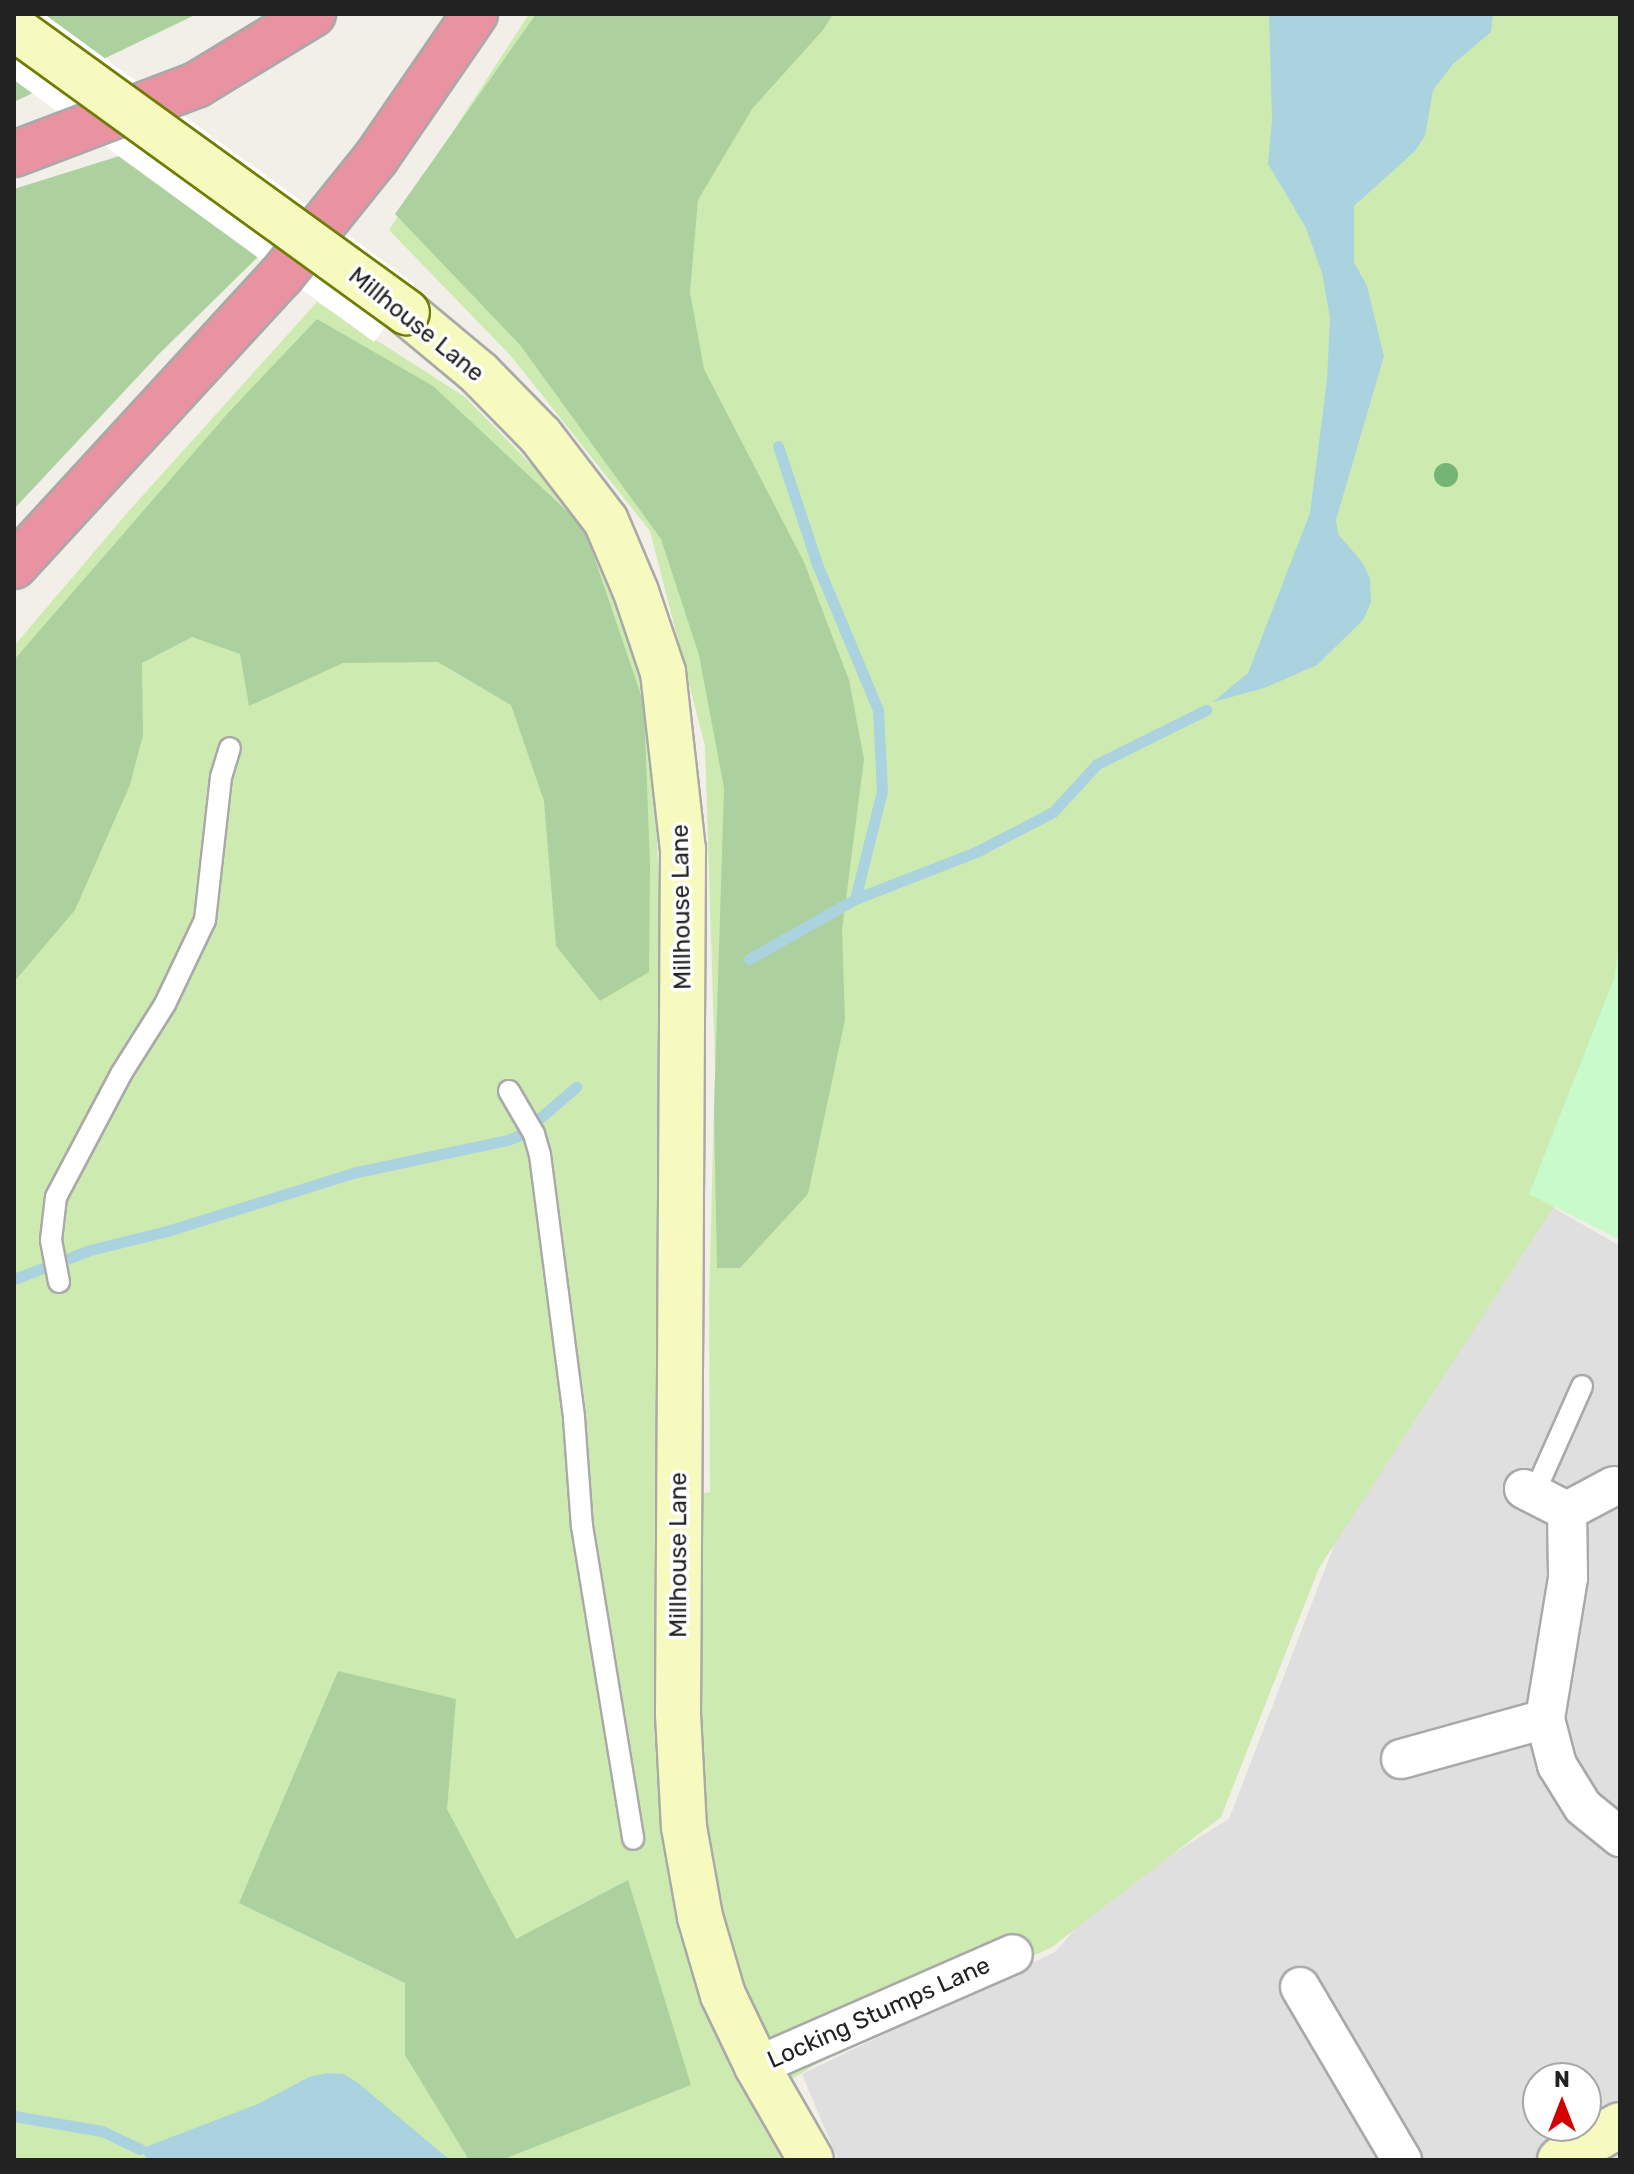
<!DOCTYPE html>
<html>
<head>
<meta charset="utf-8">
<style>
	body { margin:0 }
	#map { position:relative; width:1634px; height:2174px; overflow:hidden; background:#f2efe9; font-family:Rubik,sans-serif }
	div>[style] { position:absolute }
	.residential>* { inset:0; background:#e0dfdf }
	.grass>* { inset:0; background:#cdebb0 }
	.forest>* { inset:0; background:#add19e }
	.park>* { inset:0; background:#c8facc }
	.water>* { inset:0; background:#aad3df }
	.pier>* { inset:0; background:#fff }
	.stream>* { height:11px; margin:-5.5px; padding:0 5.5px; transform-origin:5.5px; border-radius:5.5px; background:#aad3df }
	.roads { filter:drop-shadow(2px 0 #a9a9a9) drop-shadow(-2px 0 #a9a9a9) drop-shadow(0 2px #a9a9a9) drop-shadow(0 -2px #a9a9a9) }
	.lane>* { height:20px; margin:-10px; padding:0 10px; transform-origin:10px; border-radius:10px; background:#fff }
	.street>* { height:38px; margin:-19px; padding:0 19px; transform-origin:19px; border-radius:19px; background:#fff }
	.secondary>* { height:44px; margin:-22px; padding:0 22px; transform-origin:22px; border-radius:22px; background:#f7fabf }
	.highway>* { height:44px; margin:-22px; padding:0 22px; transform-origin:22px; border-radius:22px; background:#e892a2 }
	.bridges { filter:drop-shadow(2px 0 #707d05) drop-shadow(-2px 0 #707d05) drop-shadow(0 2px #707d05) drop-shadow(0 -2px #707d05) }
	.secondary-bridge>* { height:44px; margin:-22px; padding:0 22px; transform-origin:22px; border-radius:22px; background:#f7fabf }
	.trees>* { width:24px; height:24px; margin:-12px; border-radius:50%; background:#74b475 }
	span { translate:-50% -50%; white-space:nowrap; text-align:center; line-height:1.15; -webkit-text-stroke:7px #fff; paint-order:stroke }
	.street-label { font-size:24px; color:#222 }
	.frame { position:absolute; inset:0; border:16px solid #222; pointer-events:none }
	.north { position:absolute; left:1522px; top:2062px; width:80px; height:80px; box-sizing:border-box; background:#fff; border:2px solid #a7a7a7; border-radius:50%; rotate:0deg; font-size:22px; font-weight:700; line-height:32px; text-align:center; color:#222 }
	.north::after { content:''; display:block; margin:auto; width:28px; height:36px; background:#d40000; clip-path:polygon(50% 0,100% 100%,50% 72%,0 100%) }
</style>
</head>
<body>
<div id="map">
	<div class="residential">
		<i style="clip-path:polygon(evenodd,1540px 1200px,1620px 1246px,1620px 2160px,838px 2160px,802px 2074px,1055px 1952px,1103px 1897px,1229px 1819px,1335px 1543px,1540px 1200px,1538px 2078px,1586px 2078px,1586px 2126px,1538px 2126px,1538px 2078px)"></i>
	</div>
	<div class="grass">
		<i style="clip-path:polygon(529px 14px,1620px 14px,1620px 1105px,1319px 1568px,1221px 1817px,1052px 1947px,851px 2043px,759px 2099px,795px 2160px,14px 2160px,14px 646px,127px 513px,317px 302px,465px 397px,593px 528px,652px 705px,662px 974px,662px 1502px,710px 1492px,709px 1303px,715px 1067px,705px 746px,650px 531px,511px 356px,389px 230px)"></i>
	</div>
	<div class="forest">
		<i style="clip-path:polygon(14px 14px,197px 14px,14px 102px)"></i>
		<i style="clip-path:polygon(536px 14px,833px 14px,823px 30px,752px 109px,698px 200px,690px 292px,704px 369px,804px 562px,849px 680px,864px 759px,842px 930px,845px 1020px,808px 1194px,740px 1268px,717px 1268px,714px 1110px,724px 788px,699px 655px,661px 539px,520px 345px,395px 214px)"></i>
		<i style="clip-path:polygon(129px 153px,263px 252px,160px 353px,14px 509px,14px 189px)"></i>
		<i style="clip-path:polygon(317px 319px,433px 386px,584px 527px,644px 704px,650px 865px,649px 972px,600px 1001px,556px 946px,544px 801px,511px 705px,438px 662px,343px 663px,249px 706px,240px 654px,192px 637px,142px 663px,143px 735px,130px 785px,75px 910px,14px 982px,14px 660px,228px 413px)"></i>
		<i style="clip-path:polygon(338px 1671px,456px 1699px,447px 1809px,516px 1939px,628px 1880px,691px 2085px,502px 2160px,469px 2160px,405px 2055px,405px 1983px,239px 1903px)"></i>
	</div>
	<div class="park">
		<i style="clip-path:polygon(1620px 940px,1620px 1240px,1529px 1194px,1614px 979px)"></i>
	</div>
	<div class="water">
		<i style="clip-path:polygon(1269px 14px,1493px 14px,1491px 32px,1453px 64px,1433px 90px,1425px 136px,1415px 151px,1354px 206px,1354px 262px,1367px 286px,1384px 356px,1336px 520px,1338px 534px,1362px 562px,1370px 578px,1371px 602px,1363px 620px,1317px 665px,1264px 688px,1213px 702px,1248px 673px,1310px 513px,1327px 380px,1330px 318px,1322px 273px,1306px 228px,1268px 164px,1272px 120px)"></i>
		<i style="clip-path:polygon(327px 2073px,344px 2074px,358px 2083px,450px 2160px,148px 2160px,140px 2149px,258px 2104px,309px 2077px)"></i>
	</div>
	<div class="pier">
		<i style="clip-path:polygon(14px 14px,44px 14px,415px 284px,374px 342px,14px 80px)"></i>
	</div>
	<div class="stream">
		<i style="left:778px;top:446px;width:124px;rotate:71.7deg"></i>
		<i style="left:817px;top:564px;width:158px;rotate:67.3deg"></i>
		<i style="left:878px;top:710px;width:81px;rotate:87.2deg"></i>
		<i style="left:882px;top:791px;width:111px;rotate:104deg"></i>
		<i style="left:749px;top:959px;width:122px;rotate:-29.5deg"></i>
		<i style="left:855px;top:899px;width:130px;rotate:-21.2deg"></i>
		<i style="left:976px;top:852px;width:87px;rotate:-27.5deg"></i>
		<i style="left:1053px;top:812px;width:65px;rotate:-47.5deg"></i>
		<i style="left:1097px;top:764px;width:122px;rotate:-26.4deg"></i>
		<i style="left:14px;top:1279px;width:81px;rotate:-20.9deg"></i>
		<i style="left:90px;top:1250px;width:79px;rotate:-13.9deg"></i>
		<i style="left:167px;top:1231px;width:199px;rotate:-17.3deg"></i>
		<i style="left:357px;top:1172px;width:154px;rotate:-12deg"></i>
		<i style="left:508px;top:1140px;width:13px;rotate:-23deg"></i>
		<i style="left:520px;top:1135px;width:74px;rotate:-40.6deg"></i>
		<i style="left:14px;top:2116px;width:89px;rotate:9.7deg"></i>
		<i style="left:102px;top:2131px;width:42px;rotate:25.3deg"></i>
	</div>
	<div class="roads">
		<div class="lane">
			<i style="left:509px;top:1091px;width:50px;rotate:59.8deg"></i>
			<i style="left:534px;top:1134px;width:22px;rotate:74deg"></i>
			<i style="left:540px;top:1155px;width:265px;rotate:82.6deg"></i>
			<i style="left:574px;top:1418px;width:108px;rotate:85.8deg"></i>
			<i style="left:582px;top:1526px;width:317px;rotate:80.7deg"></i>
			<i style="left:59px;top:1282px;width:43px;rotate:-100.8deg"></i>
			<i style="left:51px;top:1240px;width:43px;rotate:-83.4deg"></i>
			<i style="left:56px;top:1197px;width:139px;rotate:-62.1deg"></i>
			<i style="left:121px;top:1074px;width:83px;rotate:-57.8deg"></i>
			<i style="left:165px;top:1004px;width:93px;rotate:-64.5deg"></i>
			<i style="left:205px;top:920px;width:144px;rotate:-83.6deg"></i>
			<i style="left:221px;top:777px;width:30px;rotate:-73deg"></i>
			<i style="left:1534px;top:1494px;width:118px;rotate:-66deg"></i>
		</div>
		<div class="street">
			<i style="left:1524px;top:1489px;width:48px;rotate:27.1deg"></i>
			<i style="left:1567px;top:1511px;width:53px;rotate:-28deg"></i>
			<i style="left:1567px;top:1511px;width:67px;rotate:89.1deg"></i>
			<i style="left:1568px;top:1578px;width:143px;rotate:99.3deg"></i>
			<i style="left:1545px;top:1719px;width:48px;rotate:75.4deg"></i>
			<i style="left:1557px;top:1765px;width:49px;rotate:58.2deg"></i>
			<i style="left:1583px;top:1807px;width:48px;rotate:39deg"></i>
			<i style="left:1401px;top:1759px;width:149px;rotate:-15.5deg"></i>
			<i style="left:1300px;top:1987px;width:201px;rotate:59.5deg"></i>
			<i style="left:757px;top:2066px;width:279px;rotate:-23.6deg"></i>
		</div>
		<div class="secondary">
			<i style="left:407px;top:313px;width:94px;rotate:39.8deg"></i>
			<i style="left:479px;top:373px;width:87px;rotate:45.5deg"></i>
			<i style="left:540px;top:435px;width:108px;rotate:52.5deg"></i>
			<i style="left:606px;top:521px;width:77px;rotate:67.1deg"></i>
			<i style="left:636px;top:592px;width:84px;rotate:71.4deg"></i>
			<i style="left:663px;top:672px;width:178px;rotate:83.6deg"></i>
			<i style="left:683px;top:849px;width:865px;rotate:90.33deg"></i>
			<i style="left:678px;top:1714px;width:113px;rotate:87deg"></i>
			<i style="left:684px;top:1827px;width:91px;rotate:79.9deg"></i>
			<i style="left:700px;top:1917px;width:81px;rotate:73.6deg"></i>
			<i style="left:723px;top:1995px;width:79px;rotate:64.4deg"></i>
			<i style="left:757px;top:2066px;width:108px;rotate:60.1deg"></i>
			<i style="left:1560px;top:2160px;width:69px;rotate:-30.3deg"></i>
		</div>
		<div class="highway">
			<i style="left:14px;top:154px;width:195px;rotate:-20.8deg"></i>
			<i style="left:196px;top:85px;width:137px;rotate:-31.3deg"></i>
			<i style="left:14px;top:566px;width:394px;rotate:-47.4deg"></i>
			<i style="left:281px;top:276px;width:151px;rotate:-51.2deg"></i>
			<i style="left:376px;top:158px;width:175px;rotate:-55.5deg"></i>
		</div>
	</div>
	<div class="bridges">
		<div class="secondary-bridge">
			<i style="left:14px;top:28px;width:485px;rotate:35.9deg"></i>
		</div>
	</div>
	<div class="trees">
		<i style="left:1446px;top:475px"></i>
	</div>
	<div class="street-label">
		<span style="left:416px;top:325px;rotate:39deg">Millhouse Lane</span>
		<span style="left:682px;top:907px;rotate:-91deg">Millhouse Lane</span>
		<span style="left:679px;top:1555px;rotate:-90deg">Millhouse Lane</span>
		<span style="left:879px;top:2013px;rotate:-24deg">Locking Stumps Lane</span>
	</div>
	<div class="frame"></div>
	<div class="north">N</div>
</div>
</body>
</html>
